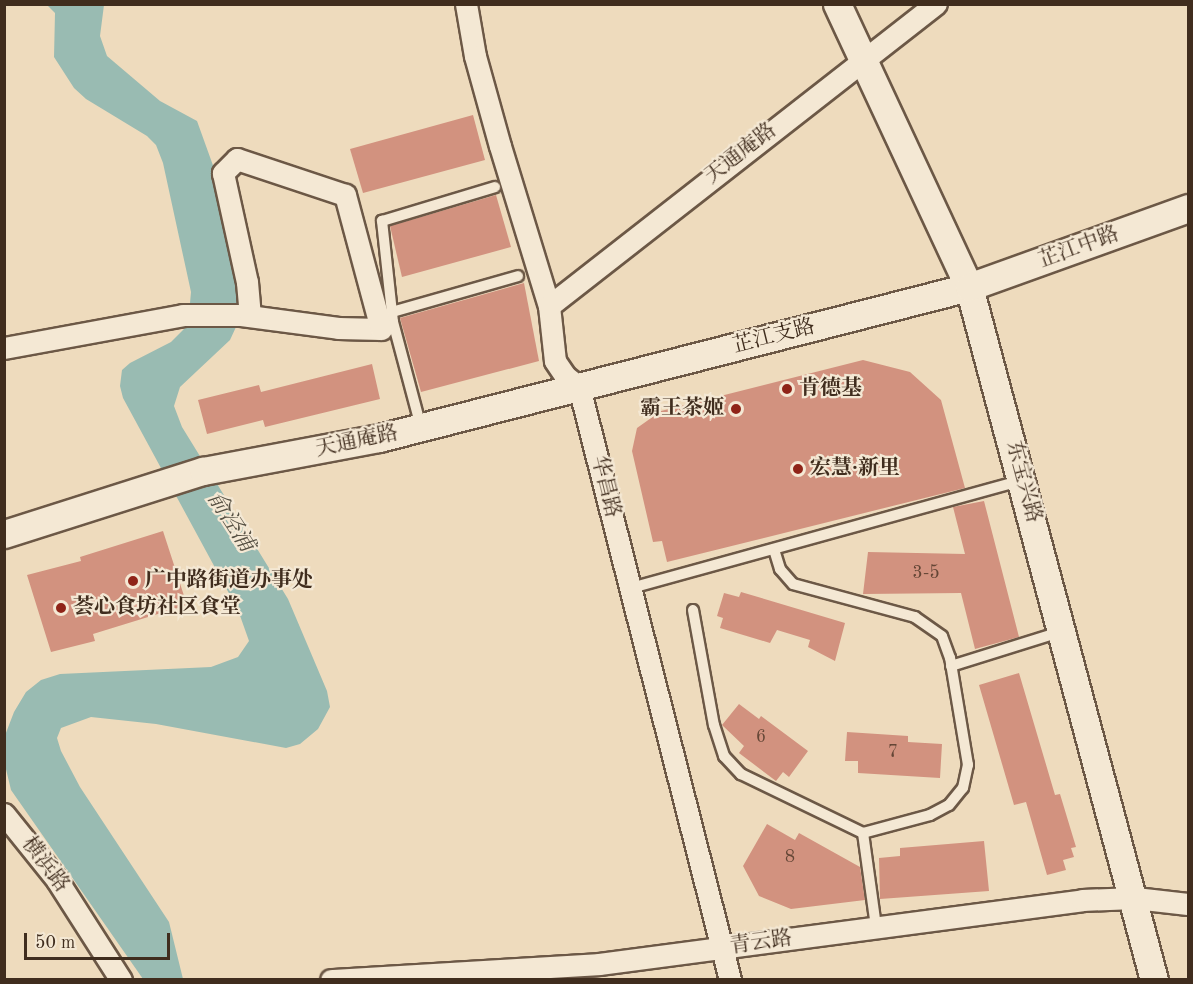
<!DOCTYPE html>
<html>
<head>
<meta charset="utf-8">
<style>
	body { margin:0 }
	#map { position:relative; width:1193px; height:984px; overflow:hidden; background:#eedbbd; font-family:"Old Standard TT","Noto Serif SC",serif }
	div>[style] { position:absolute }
	.water>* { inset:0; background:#99bbb2 }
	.building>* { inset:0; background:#d2927f }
	.roads { filter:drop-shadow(2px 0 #6c5846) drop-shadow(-2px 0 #6c5846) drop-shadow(0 2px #6c5846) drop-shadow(0 -2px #6c5846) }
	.service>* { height:10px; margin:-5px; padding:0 5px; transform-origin:5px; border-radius:5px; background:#f4e8d4 }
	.minor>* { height:21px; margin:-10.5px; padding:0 10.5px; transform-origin:10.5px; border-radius:10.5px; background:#f4e8d4 }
	.tertiary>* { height:27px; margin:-13.5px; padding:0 13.5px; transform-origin:13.5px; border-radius:13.5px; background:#f4e8d4 }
	.dots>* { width:16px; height:16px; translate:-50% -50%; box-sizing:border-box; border:3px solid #f4e8d4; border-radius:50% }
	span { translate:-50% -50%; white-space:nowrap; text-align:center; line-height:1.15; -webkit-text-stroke:4.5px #f4e8d4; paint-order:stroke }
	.number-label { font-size:18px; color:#644636 }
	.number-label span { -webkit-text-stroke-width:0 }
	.street-label { font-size:21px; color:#402d1e }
	.poi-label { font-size:21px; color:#402d1e; font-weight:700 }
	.left { translate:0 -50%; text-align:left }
	.right { translate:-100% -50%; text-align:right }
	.water-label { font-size:22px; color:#565043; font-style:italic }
	.frame { position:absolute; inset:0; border:6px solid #402d1e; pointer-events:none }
	.scale { position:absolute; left:24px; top:933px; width:146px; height:27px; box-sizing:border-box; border:3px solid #402d1e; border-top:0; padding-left:8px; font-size:18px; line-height:21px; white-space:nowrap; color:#402d1e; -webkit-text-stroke:4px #f4e8d4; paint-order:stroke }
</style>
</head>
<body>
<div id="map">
	<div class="water">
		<i style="clip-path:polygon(47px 5px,104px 5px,100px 36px,107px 56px,160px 101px,197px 121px,215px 171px,239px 298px,236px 327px,230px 340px,180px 387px,174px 406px,182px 427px,288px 599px,327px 691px,330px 707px,318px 729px,300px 744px,286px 748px,156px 724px,91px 717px,61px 728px,57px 738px,61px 751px,80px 787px,169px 922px,183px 979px,143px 979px,11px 790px,5px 765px,4px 738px,14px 712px,26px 692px,41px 680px,60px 674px,211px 667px,238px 657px,249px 641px,238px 610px,123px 398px,120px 386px,122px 370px,130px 363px,171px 342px,188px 325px,191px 292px,163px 163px,156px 145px,147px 136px,86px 99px,74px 88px,54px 57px,55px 13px)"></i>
	</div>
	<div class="building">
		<i style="clip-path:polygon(473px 115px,485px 160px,363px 193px,350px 149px)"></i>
		<i style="clip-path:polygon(496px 195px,511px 247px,402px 277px,390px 226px)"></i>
		<i style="clip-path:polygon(524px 283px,539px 361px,421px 392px,400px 318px)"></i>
		<i style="clip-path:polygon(863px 360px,910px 372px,941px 400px,965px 488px,667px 562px,662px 541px,653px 542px,632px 451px,637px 428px,661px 411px)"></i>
		<i style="clip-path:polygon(372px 364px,380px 399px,265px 427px,263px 420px,207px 434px,198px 400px,259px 385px,261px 392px)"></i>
		<i style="clip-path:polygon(984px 501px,1019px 637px,975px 649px,961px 593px,863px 594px,868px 552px,965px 554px,953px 507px)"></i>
		<i style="clip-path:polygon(163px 531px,187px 605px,93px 634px,95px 641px,51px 652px,27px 575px,81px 561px,80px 557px)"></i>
		<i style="clip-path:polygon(741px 592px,845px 623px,835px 661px,808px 647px,810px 640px,777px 630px,770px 643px,720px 628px,723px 618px,717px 616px,724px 593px,739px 597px)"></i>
		<i style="clip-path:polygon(1019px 673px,1055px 795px,1060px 794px,1076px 847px,1071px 848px,1074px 857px,1063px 860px,1066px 870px,1047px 875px,1026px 802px,1014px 805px,979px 685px)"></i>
		<i style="clip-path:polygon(739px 704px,759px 719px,761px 716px,808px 751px,789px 777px,783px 772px,776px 781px,739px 753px,744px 746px,722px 725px)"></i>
		<i style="clip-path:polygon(847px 732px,908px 736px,908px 742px,942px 744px,940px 778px,858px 773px,858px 761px,845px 761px)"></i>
		<i style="clip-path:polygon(767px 824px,795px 840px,799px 833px,860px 867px,865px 900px,791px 909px,759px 896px,743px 866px)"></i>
		<i style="clip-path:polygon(984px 841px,989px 891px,880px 899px,879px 858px,900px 856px,900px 848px)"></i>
	</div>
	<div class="roads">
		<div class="service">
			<i style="left:392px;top:312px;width:131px;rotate:-15.9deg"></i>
			<i style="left:421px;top:427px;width:109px;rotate:-104.9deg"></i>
			<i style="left:393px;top:322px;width:102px;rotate:-96.2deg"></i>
			<i style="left:382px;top:221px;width:118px;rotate:-16.7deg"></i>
			<i style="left:631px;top:588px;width:403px;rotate:-15.4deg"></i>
			<i style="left:693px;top:610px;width:117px;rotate:79.7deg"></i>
			<i style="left:714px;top:725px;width:33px;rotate:72deg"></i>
			<i style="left:724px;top:756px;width:25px;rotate:47deg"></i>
			<i style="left:741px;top:774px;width:136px;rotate:25.8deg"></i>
			<i style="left:863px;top:833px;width:69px;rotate:-15deg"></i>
			<i style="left:930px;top:815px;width:21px;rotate:-28deg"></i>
			<i style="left:949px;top:805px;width:22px;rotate:-51deg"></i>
			<i style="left:963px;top:788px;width:24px;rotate:-78deg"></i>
			<i style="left:968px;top:765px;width:109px;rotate:-99.5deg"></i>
			<i style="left:950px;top:658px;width:23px;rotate:-110deg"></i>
			<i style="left:942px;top:636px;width:33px;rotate:-145deg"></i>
			<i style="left:915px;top:617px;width:126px;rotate:-164.9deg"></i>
			<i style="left:793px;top:584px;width:20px;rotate:-131deg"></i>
			<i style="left:780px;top:569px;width:21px;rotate:-107deg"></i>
			<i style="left:951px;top:666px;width:114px;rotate:-17.3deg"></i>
			<i style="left:863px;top:833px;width:95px;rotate:82.1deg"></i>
		</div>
		<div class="minor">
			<i style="left:466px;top:4px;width:53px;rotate:80.2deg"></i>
			<i style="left:475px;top:56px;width:93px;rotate:74.5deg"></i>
			<i style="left:500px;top:146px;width:167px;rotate:73deg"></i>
			<i style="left:549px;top:306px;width:55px;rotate:83.8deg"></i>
			<i style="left:555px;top:361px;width:18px;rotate:56deg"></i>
			<i style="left:565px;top:376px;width:18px;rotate:38deg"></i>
			<i style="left:579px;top:387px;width:612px;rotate:75.71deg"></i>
			<i style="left:549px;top:306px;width:491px;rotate:-38deg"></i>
			<i style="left:4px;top:348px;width:182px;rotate:-10.4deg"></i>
			<i style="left:183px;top:315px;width:58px"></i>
			<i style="left:241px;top:315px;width:98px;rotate:7.6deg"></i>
			<i style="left:338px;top:328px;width:43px;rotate:1.3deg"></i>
			<i style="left:381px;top:329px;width:139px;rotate:-105deg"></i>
			<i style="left:345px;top:195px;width:114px;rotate:-161.6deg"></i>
			<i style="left:237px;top:159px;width:20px;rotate:135deg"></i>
			<i style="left:223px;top:173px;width:112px;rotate:77.6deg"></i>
			<i style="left:247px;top:282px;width:34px;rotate:85deg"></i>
			<i style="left:4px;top:814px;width:85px;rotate:51.2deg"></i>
			<i style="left:57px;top:880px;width:119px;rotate:57.4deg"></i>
			<i style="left:331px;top:980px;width:268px;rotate:-3.4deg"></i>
			<i style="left:599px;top:964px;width:487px;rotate:-7.5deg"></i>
			<i style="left:1082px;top:900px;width:53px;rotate:-2.2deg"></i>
			<i style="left:1135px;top:898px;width:53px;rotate:6.5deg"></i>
		</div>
		<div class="tertiary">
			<i style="left:837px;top:4px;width:312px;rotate:65deg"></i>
			<i style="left:969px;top:287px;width:717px;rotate:75.05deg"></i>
			<i style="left:4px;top:534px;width:209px;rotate:-17.6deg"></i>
			<i style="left:203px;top:471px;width:179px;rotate:-10.6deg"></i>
			<i style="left:379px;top:438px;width:609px;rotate:-14.36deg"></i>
			<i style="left:969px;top:287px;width:233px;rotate:-19.8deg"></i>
		</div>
	</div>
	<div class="dots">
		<i style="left:787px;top:389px;background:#8f2418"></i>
		<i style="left:736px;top:409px;background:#8f2418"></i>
		<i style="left:798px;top:469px;background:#8f2418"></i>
		<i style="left:133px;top:581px;background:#8f2418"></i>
		<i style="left:61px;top:608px;background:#8f2418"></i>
	</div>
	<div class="number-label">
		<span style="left:926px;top:573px">3-5</span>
		<span style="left:761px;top:737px">6</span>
		<span style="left:893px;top:752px">7</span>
		<span style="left:790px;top:857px">8</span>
	</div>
	<div class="street-label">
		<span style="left:741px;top:154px;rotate:-38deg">天通庵路</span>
		<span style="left:1079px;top:248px;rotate:-20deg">芷江中路</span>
		<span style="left:774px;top:337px;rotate:-14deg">芷江支路</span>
		<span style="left:357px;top:442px;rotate:-12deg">天通庵路</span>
		<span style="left:1023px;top:482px;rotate:75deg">东宝兴路</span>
		<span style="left:605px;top:487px;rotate:76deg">华昌路</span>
		<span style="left:45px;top:865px;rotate:53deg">横浜路</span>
		<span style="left:761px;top:943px;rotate:-8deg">青云路</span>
	</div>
	<div class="poi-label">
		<span class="left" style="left:799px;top:389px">肯德基</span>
		<span class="right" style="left:724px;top:409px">霸王茶姬</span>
		<span class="left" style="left:810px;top:469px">宏慧·新里</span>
		<span class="left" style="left:145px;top:581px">广中路街道办事处</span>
		<span class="left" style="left:73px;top:608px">荟心食坊社区食堂</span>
	</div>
	<div class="water-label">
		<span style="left:230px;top:522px;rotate:57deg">俞泾浦</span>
	</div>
	<div class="frame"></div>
	<div class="scale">50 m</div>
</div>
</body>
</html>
